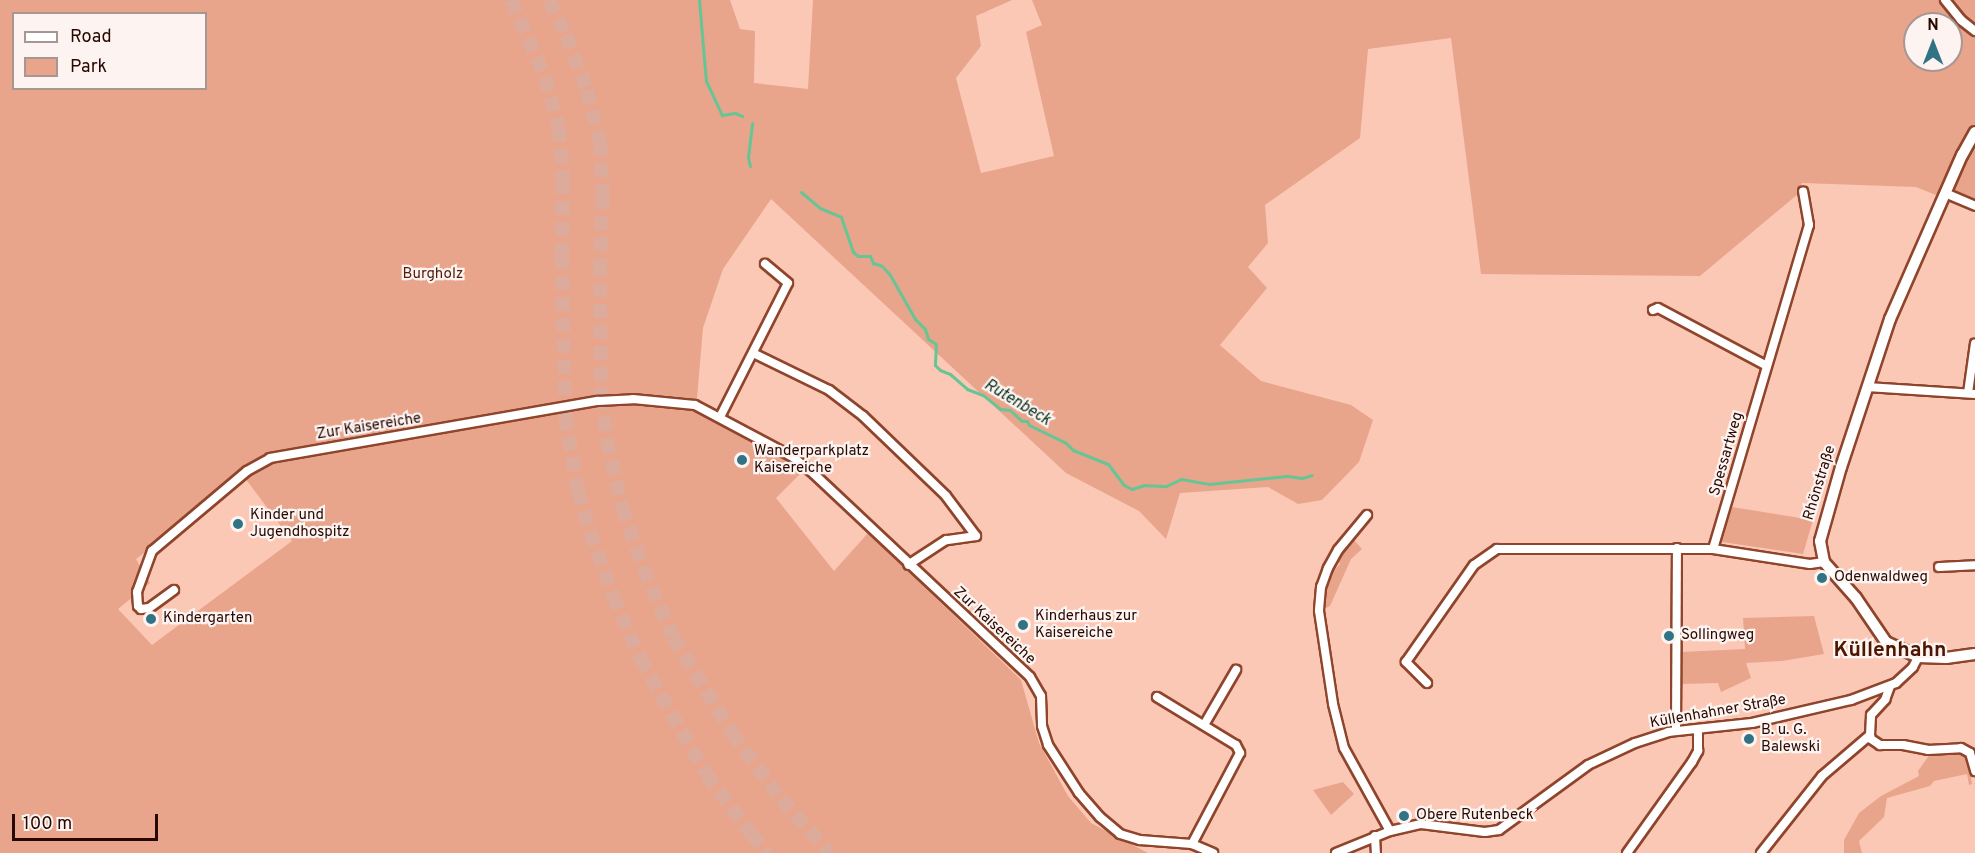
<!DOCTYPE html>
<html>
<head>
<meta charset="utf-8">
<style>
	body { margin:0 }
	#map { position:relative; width:1975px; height:853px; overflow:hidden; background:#fcc8b6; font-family:Overpass,sans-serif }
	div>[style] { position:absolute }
	.green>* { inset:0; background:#e9a48c }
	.stream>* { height:3px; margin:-1.5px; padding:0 1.5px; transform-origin:1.5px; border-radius:1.5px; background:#67c595 }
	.highway-tunnel>* { height:14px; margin-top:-7px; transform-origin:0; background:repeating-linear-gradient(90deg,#dcab9b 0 14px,transparent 0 21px) }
	.roads { filter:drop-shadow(2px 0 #8f452b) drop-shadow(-2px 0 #8f452b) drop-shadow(0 2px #8f452b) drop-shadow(0 -2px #8f452b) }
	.street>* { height:8px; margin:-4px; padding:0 4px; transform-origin:4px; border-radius:4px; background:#fff }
	.secondary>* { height:10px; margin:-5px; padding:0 5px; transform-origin:5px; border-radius:5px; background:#fff }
	.dots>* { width:16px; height:16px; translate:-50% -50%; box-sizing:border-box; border:3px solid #fdf4f1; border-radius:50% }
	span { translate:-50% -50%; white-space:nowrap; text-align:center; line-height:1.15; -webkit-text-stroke:4.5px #fdf4f1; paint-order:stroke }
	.park-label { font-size:15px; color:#531c08 }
	.street-label { font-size:15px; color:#270902 }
	.poi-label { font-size:15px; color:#270902 }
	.left { translate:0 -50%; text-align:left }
	.water-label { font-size:16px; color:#07321f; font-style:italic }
	.district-label { font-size:21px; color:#4b1602; font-weight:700 }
	.legend { position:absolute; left:12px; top:12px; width:195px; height:78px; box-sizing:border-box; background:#fdf4f1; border:2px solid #a79691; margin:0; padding:8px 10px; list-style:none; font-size:18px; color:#270902 }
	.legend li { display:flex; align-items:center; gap:12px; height:30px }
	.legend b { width:30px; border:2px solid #a79691 }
	.north { position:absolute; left:1903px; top:12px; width:60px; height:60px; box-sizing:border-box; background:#fdf4f1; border:2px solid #a79691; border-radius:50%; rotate:0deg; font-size:16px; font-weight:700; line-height:24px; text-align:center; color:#270902 }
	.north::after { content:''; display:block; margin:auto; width:21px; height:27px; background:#317385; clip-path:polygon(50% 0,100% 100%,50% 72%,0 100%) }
	.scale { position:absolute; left:12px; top:814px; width:146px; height:27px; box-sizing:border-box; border:3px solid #270902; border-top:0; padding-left:8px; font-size:18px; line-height:21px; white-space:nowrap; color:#270902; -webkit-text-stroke:4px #fdf4f1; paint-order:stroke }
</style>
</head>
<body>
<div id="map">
	<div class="green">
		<i style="clip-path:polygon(evenodd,0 0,730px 0,740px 29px,755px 31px,754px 83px,808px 89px,813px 0,1012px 0,976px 16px,981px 46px,956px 78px,981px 173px,1054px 156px,1026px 32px,1042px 25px,1032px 0,1975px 0,1975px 211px,1916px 187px,1802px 183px,1798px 194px,1700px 276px,1481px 274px,1451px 38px,1368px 49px,1360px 138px,1265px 205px,1268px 243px,1248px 267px,1267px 288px,1220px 345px,1261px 381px,1351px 405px,1373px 420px,1359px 462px,1322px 500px,1298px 504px,1268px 487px,1180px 493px,1166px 539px,1139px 511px,1066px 473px,771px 199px,723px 269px,703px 328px,697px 398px,689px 407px,804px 470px,776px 498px,834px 571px,868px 533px,1021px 680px,1039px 743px,1068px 796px,1091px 823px,1148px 853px,0 853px,0 0,14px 14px,206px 14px,206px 88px,14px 88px,14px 14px,0 0,1915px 24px,1951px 24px,1951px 60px,1915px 60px,1915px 24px,0 0,245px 478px,292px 541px,152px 645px,118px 609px,150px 583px,136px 559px,245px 478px)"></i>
		<i style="clip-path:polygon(1732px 507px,1813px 520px,1803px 554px,1722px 542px)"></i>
		<i style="clip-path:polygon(1353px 539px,1362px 549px,1351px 559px,1330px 606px,1324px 609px,1323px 589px,1326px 579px,1340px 564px,1336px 558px)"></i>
		<i style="clip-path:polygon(1814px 616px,1824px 654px,1782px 661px,1746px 663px,1751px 678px,1721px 692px,1718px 683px,1681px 684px,1681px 652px,1745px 649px,1743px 618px)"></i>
		<i style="clip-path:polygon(1957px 753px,1966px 758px,1969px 764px,1972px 784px,1969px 785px,1967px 774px,1934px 781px,1930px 786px,1887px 798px,1884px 817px,1859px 841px,1862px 853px,1844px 853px,1844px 840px,1859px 813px,1881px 796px,1919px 776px,1918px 771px,1930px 754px)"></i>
		<i style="clip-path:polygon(1343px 782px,1354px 794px,1331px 815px,1313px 790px)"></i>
	</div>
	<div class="stream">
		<i style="left:699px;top:0;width:81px;rotate:85.1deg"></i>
		<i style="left:706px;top:81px;width:38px;rotate:65deg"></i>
		<i style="left:722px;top:115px;width:13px;rotate:-9deg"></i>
		<i style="left:735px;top:113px;width:8px;rotate:23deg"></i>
		<i style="left:750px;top:166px;width:9px;rotate:-103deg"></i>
		<i style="left:748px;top:157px;width:34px;rotate:-83deg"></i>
		<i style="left:801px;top:192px;width:25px;rotate:40deg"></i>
		<i style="left:820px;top:208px;width:23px;rotate:23deg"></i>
		<i style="left:841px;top:217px;width:37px;rotate:71deg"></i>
		<i style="left:853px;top:252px;width:6px;rotate:39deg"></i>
		<i style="left:858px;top:256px;width:12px"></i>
		<i style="left:870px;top:256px;width:8px;rotate:67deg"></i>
		<i style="left:873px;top:263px;width:9px;rotate:18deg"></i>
		<i style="left:882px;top:266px;width:12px;rotate:48deg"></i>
		<i style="left:890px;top:275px;width:51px;rotate:60.4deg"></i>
		<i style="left:915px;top:319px;width:14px;rotate:45deg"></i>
		<i style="left:925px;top:329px;width:10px;rotate:73deg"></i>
		<i style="left:928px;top:339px;width:9px;rotate:32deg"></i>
		<i style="left:936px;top:344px;width:21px;rotate:93deg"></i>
		<i style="left:935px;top:365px;width:7px;rotate:45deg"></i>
		<i style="left:940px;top:370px;width:11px;rotate:22deg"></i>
		<i style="left:950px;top:374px;width:23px;rotate:41deg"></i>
		<i style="left:967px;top:389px;width:17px;rotate:21deg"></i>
		<i style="left:983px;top:395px;width:22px;rotate:39deg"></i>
		<i style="left:1000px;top:409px;width:10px;rotate:6deg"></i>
		<i style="left:1010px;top:410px;width:16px;rotate:43deg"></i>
		<i style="left:1022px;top:421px;width:5px"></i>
		<i style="left:1027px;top:421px;width:4px;rotate:63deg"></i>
		<i style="left:1029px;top:425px;width:41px;rotate:25.9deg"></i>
		<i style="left:1066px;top:443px;width:10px;rotate:45deg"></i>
		<i style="left:1073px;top:450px;width:38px;rotate:22deg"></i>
		<i style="left:1108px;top:464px;width:26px;rotate:53deg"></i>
		<i style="left:1124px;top:485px;width:9px;rotate:27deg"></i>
		<i style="left:1132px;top:489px;width:13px;rotate:-18deg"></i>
		<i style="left:1144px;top:485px;width:22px;rotate:3deg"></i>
		<i style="left:1166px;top:486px;width:17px;rotate:-25deg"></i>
		<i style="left:1181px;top:479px;width:28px;rotate:10deg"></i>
		<i style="left:1209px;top:484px;width:78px;rotate:-5.9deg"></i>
		<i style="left:1287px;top:476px;width:15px;rotate:8deg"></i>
		<i style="left:1302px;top:478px;width:10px;rotate:-17deg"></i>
	</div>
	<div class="highway-tunnel">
		<i style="left:511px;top:0;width:84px;rotate:66.2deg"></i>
		<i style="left:545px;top:77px;width:53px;rotate:74.6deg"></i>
		<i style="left:559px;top:128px;width:52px;rotate:85.6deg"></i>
		<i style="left:563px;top:180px;width:75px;rotate:90.8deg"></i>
		<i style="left:562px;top:255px;width:161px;rotate:88.9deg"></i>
		<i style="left:565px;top:416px;width:76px;rotate:80.2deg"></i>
		<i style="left:578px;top:491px;width:43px;rotate:73.7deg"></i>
		<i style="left:590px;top:532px;width:68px;rotate:70.2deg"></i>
		<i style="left:613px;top:596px;width:68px;rotate:66.5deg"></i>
		<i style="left:640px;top:658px;width:133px;rotate:60.4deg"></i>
		<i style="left:706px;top:774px;width:75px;rotate:53.1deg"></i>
		<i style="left:751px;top:834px;width:25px;rotate:48deg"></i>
		<i style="left:549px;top:0;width:39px;rotate:64deg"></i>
		<i style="left:566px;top:35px;width:59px;rotate:69.1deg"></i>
		<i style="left:587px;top:90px;width:54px;rotate:76deg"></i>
		<i style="left:600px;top:142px;width:53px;rotate:86.8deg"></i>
		<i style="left:603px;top:195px;width:67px;rotate:92.6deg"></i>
		<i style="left:600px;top:262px;width:134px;rotate:89.6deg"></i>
		<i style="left:601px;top:396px;width:44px;rotate:82.2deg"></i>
		<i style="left:607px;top:440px;width:69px;rotate:77.4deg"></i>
		<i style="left:622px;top:507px;width:65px;rotate:71deg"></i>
		<i style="left:643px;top:568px;width:75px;rotate:66.5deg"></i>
		<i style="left:673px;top:637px;width:113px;rotate:58.4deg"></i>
		<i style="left:732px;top:733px;width:82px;rotate:53.4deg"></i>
		<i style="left:781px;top:799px;width:73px;rotate:47.8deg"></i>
	</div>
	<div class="roads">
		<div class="street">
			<i style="left:1945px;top:0;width:26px;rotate:51deg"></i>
			<i style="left:1961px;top:20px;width:18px;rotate:38deg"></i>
			<i style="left:1945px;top:193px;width:33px;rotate:23deg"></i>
			<i style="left:1653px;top:310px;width:5px;rotate:-22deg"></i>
			<i style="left:1658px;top:308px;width:123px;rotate:28deg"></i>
			<i style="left:753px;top:353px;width:85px;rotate:26deg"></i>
			<i style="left:829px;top:390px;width:43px;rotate:37.4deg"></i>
			<i style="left:863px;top:416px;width:115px;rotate:43.9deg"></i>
			<i style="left:946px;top:496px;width:50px;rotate:53.1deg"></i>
			<i style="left:976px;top:536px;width:30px;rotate:172deg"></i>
			<i style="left:946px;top:540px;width:45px;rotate:146.7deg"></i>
			<i style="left:1867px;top:387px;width:108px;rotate:3.7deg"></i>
			<i style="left:1968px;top:393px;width:50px;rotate:-82deg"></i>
			<i style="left:720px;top:417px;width:150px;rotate:-63.1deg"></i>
			<i style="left:788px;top:283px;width:30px;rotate:-140deg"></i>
			<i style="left:1367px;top:515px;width:45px;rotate:129.6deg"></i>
			<i style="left:1338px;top:550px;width:21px;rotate:119deg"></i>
			<i style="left:1328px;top:568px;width:20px;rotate:110deg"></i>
			<i style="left:1321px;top:587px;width:24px;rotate:95deg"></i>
			<i style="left:1319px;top:611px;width:94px;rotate:81.4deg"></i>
			<i style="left:1333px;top:704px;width:45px;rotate:76deg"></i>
			<i style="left:1344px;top:748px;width:95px;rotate:61deg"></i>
			<i style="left:1713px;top:549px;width:338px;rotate:-73.5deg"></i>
			<i style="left:1809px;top:225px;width:34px;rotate:-100deg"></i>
			<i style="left:1939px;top:567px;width:36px;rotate:-3deg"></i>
			<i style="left:174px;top:590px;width:31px;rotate:144deg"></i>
			<i style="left:149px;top:608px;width:8px;rotate:173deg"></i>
			<i style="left:141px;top:609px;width:4px;rotate:-135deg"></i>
			<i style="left:138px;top:606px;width:14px;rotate:-94deg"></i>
			<i style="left:137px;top:592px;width:44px;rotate:-69.9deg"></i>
			<i style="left:152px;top:551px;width:124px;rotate:-40.1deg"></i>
			<i style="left:247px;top:471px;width:26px;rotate:-29deg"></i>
			<i style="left:270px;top:458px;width:333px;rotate:-9.9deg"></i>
			<i style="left:598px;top:401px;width:35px;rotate:-3deg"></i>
			<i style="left:633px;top:399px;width:62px;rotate:5.5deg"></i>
			<i style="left:695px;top:405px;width:111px;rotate:28deg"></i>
			<i style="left:793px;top:457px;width:27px;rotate:39deg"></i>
			<i style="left:814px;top:474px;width:296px;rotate:43.2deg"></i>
			<i style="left:1030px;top:677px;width:22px;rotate:60deg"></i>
			<i style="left:1041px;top:696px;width:30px;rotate:88deg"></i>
			<i style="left:1042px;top:726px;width:20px;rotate:72deg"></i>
			<i style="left:1048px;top:745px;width:57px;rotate:57.1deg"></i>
			<i style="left:1079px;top:793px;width:32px;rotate:49deg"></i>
			<i style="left:1100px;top:817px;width:26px;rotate:40deg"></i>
			<i style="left:1120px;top:834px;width:21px;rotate:17deg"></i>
			<i style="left:1140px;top:840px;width:52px;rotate:4.4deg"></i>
			<i style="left:1192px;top:844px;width:23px;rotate:23deg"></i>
			<i style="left:1427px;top:683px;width:30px;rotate:-135deg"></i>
			<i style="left:1406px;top:662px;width:118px;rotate:-55deg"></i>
			<i style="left:1474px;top:565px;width:28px;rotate:-35deg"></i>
			<i style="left:1497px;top:549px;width:216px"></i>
			<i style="left:1713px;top:549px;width:98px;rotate:8.8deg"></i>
			<i style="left:1810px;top:564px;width:14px;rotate:-8deg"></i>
			<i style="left:1157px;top:697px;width:92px;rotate:31.3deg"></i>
			<i style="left:1236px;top:745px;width:9px;rotate:63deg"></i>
			<i style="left:1240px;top:753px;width:103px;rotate:117.8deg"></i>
			<i style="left:1204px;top:725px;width:64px;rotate:-59.8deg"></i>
			<i style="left:1676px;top:731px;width:183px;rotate:-89.7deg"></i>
			<i style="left:1870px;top:735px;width:4px;rotate:76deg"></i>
			<i style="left:1871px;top:739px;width:11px;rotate:34deg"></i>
			<i style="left:1880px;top:745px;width:23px"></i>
			<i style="left:1903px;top:745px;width:25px;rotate:11deg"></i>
			<i style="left:1928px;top:750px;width:33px;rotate:-3deg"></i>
			<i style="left:1961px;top:748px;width:10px;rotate:29deg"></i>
			<i style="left:1970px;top:753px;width:19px;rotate:74deg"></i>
			<i style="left:1375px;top:836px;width:17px;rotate:87deg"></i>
			<i style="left:1336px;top:853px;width:58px;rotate:-22.2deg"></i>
			<i style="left:1390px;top:831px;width:32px;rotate:-13deg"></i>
			<i style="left:1421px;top:824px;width:64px;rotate:7.1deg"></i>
			<i style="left:1485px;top:832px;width:14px;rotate:-8deg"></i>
			<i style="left:1499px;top:830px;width:110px;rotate:-36.1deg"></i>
			<i style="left:1588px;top:765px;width:52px;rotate:-25.1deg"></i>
			<i style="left:1635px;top:743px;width:35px;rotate:-18deg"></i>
			<i style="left:1668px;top:732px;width:84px;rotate:-6.1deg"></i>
			<i style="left:1752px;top:723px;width:102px;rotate:-13.1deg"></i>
			<i style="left:1851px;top:700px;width:48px;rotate:-20.7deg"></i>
			<i style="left:1896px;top:683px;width:23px;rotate:-43deg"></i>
			<i style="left:1913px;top:667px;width:11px;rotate:-63deg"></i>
			<i style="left:1627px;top:853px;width:112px;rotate:-54.5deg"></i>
			<i style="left:1692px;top:762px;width:13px;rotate:-61deg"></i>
			<i style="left:1698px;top:751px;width:21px;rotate:-90deg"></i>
			<i style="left:1761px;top:853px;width:98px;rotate:-51.6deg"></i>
			<i style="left:1822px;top:776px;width:63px;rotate:-40.5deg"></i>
			<i style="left:1870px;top:735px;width:20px;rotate:-87deg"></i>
			<i style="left:1871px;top:715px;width:21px;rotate:-47deg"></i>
			<i style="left:1885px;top:700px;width:15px;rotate:-70deg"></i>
		</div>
		<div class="secondary">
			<i style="left:1975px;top:132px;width:26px;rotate:119deg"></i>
			<i style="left:1962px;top:155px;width:179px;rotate:113.7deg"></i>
			<i style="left:1890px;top:319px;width:156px;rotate:108.3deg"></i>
			<i style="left:1841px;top:467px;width:77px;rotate:105.8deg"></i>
			<i style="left:1820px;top:541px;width:21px;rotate:79deg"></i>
			<i style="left:1824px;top:562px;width:48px;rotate:48.4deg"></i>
			<i style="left:1856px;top:598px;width:53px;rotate:55.7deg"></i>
			<i style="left:1886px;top:642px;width:35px;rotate:25deg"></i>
			<i style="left:1918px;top:657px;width:28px;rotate:2deg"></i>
			<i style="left:1946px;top:658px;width:29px;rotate:-8deg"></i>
		</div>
	</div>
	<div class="dots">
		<i style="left:742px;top:460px;background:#317385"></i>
		<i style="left:238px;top:524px;background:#317385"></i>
		<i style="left:1822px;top:578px;background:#317385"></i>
		<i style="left:151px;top:619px;background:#317385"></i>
		<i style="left:1023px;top:625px;background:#317385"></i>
		<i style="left:1669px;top:636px;background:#317385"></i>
		<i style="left:1749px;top:739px;background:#317385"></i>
		<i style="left:1404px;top:816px;background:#317385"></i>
	</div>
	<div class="park-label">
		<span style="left:433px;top:275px">Burgholz</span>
	</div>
	<div class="street-label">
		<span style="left:369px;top:427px;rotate:-9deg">Zur Kaisereiche</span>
		<span style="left:1727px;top:454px;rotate:-74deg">Spessartweg</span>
		<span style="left:1820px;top:483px;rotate:-73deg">Rhönstraße</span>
		<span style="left:994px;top:626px;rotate:43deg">Zur Kaisereiche</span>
		<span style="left:1718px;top:712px;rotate:-10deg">Küllenhahner Straße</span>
	</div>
	<div class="poi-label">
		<span class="left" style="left:754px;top:460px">Wanderparkplatz<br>Kaisereiche</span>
		<span class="left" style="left:250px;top:524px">Kinder und<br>Jugendhospitz</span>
		<span class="left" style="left:1834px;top:578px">Odenwaldweg</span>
		<span class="left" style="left:1035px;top:625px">Kinderhaus zur<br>Kaisereiche</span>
		<span class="left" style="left:163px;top:619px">Kindergarten</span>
		<span class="left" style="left:1681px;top:636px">Sollingweg</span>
		<span class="left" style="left:1761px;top:739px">B. u. G.<br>Balewski</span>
		<span class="left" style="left:1416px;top:816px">Obere Rutenbeck</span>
	</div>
	<div class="water-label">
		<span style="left:1017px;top:403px;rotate:31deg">Rutenbeck</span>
	</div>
	<div class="district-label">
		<span style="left:1890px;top:651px">Küllenhahn</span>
	</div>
	<ul class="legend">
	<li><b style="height:8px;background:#fff"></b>Road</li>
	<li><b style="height:16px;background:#e9a48c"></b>Park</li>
	</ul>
	<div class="north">N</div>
	<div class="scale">100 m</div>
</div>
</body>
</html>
